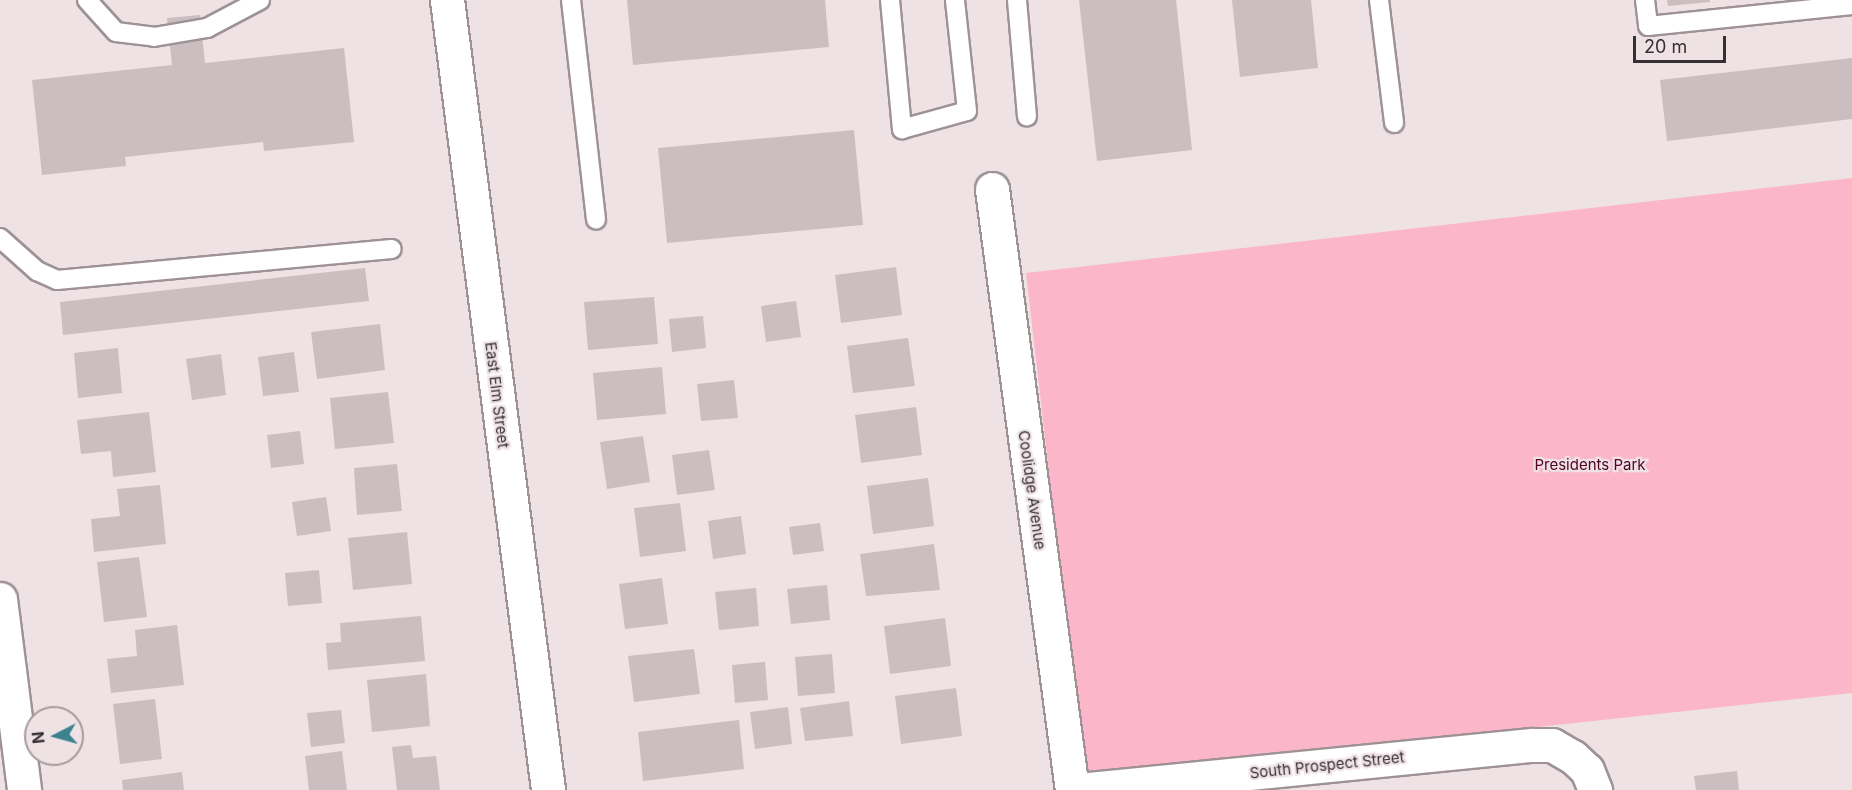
<!DOCTYPE html>
<html>
<head>
<meta charset="utf-8">
<style>
	body { margin:0 }
	#map { position:relative; width:1852px; height:790px; overflow:hidden; background:#efe2e5; font-family:Inter,sans-serif }
	div>[style] { position:absolute }
	.green>* { inset:0; background:#fbb6ca }
	.building>* { inset:0; background:#cabec1 }
	.roads { filter:drop-shadow(2px 0 #9e9296) drop-shadow(-2px 0 #9e9296) drop-shadow(0 2px #9e9296) drop-shadow(0 -2px #9e9296) }
	.service>* { height:18px; margin:-9px; padding:0 9px; transform-origin:9px; border-radius:9px; background:#fff }
	.minor>* { height:33px; margin:-16.5px; padding:0 16.5px; transform-origin:16.5px; border-radius:16.5px; background:#fff }
	span { translate:-50% -50%; white-space:nowrap; text-align:center; line-height:1.15; -webkit-text-stroke:4.5px #efe2e5; paint-order:stroke }
	.street-label { font-size:15px; color:#353032 }
	.park-label { font-size:15px; color:#520127 }
	.north { position:absolute; left:24px; top:706px; width:60px; height:60px; box-sizing:border-box; background:#efe2e5; border:2px solid #a59b9d; border-radius:50%; rotate:264deg; font-size:16px; font-weight:700; line-height:24px; text-align:center; color:#353032 }
	.north::after { content:''; display:block; margin:auto; width:21px; height:27px; background:#3d838f; clip-path:polygon(50% 0,100% 100%,50% 72%,0 100%) }
	.scale { position:absolute; left:1633px; top:36px; width:93px; height:27px; box-sizing:border-box; border:3px solid #353032; border-top:0; padding-left:8px; font-size:18px; line-height:21px; white-space:nowrap; color:#353032; -webkit-text-stroke:4px #efe2e5; paint-order:stroke }
</style>
</head>
<body>
<div id="map">
	<div class="green">
		<i style="clip-path:polygon(1852px 178px,1852px 693px,1084px 776px,1026px 273px)"></i>
	</div>
	<div class="building">
		<i style="clip-path:polygon(627px 0,825px 0,829px 47px,633px 65px)"></i>
		<i style="clip-path:polygon(1079px 0,1176px 0,1192px 150px,1097px 161px)"></i>
		<i style="clip-path:polygon(1232px 0,1311px 0,1318px 68px,1240px 77px)"></i>
		<i style="clip-path:polygon(1667px 0,1710px 0,1710px 2px,1668px 6px)"></i>
		<i style="clip-path:polygon(200px 15px,205px 63px,344px 48px,354px 142px,264px 151px,263px 142px,125px 157px,126px 166px,42px 175px,32px 80px,172px 65px,167px 18px)"></i>
		<i style="clip-path:polygon(1852px 58px,1852px 119px,1667px 141px,1660px 80px)"></i>
		<i style="clip-path:polygon(854px 130px,863px 225px,667px 243px,658px 148px)"></i>
		<i style="clip-path:polygon(896px 267px,902px 315px,841px 323px,835px 275px)"></i>
		<i style="clip-path:polygon(365px 268px,369px 301px,63px 335px,60px 302px)"></i>
		<i style="clip-path:polygon(654px 297px,658px 344px,588px 350px,584px 302px)"></i>
		<i style="clip-path:polygon(796px 301px,801px 337px,766px 342px,761px 306px)"></i>
		<i style="clip-path:polygon(703px 316px,706px 348px,672px 352px,669px 319px)"></i>
		<i style="clip-path:polygon(380px 324px,385px 370px,317px 379px,311px 332px)"></i>
		<i style="clip-path:polygon(908px 338px,915px 386px,853px 393px,847px 346px)"></i>
		<i style="clip-path:polygon(118px 348px,122px 393px,78px 398px,74px 353px)"></i>
		<i style="clip-path:polygon(294px 352px,299px 392px,263px 396px,258px 357px)"></i>
		<i style="clip-path:polygon(221px 354px,226px 395px,192px 400px,186px 359px)"></i>
		<i style="clip-path:polygon(662px 367px,666px 414px,597px 420px,593px 373px)"></i>
		<i style="clip-path:polygon(734px 380px,738px 418px,701px 421px,697px 384px)"></i>
		<i style="clip-path:polygon(388px 392px,394px 443px,335px 449px,330px 398px)"></i>
		<i style="clip-path:polygon(916px 407px,922px 455px,861px 463px,855px 415px)"></i>
		<i style="clip-path:polygon(149px 412px,156px 472px,113px 477px,111px 451px,81px 454px,77px 420px)"></i>
		<i style="clip-path:polygon(300px 431px,304px 464px,271px 468px,267px 435px)"></i>
		<i style="clip-path:polygon(643px 436px,650px 482px,607px 489px,600px 442px)"></i>
		<i style="clip-path:polygon(709px 450px,715px 490px,677px 495px,672px 455px)"></i>
		<i style="clip-path:polygon(397px 464px,402px 511px,357px 515px,354px 468px)"></i>
		<i style="clip-path:polygon(928px 478px,934px 526px,873px 534px,867px 486px)"></i>
		<i style="clip-path:polygon(160px 485px,166px 544px,94px 552px,91px 519px,120px 516px,117px 489px)"></i>
		<i style="clip-path:polygon(326px 497px,331px 531px,297px 536px,292px 502px)"></i>
		<i style="clip-path:polygon(680px 503px,686px 551px,640px 557px,634px 508px)"></i>
		<i style="clip-path:polygon(741px 516px,746px 554px,713px 559px,708px 521px)"></i>
		<i style="clip-path:polygon(820px 523px,824px 551px,793px 555px,789px 527px)"></i>
		<i style="clip-path:polygon(407px 532px,412px 584px,353px 590px,348px 538px)"></i>
		<i style="clip-path:polygon(934px 544px,940px 590px,866px 596px,860px 554px)"></i>
		<i style="clip-path:polygon(139px 557px,147px 617px,104px 622px,97px 562px)"></i>
		<i style="clip-path:polygon(319px 570px,322px 603px,288px 606px,285px 573px)"></i>
		<i style="clip-path:polygon(662px 578px,668px 624px,625px 629px,619px 584px)"></i>
		<i style="clip-path:polygon(827px 585px,830px 620px,791px 624px,787px 589px)"></i>
		<i style="clip-path:polygon(756px 588px,759px 626px,719px 630px,715px 592px)"></i>
		<i style="clip-path:polygon(421px 616px,425px 661px,328px 670px,326px 643px,341px 642px,340px 623px)"></i>
		<i style="clip-path:polygon(945px 618px,951px 666px,890px 674px,884px 626px)"></i>
		<i style="clip-path:polygon(177px 625px,184px 685px,111px 693px,107px 659px,137px 656px,135px 630px)"></i>
		<i style="clip-path:polygon(694px 649px,700px 694px,634px 702px,628px 656px)"></i>
		<i style="clip-path:polygon(832px 654px,835px 693px,798px 696px,795px 657px)"></i>
		<i style="clip-path:polygon(765px 662px,768px 700px,735px 703px,732px 665px)"></i>
		<i style="clip-path:polygon(426px 674px,430px 726px,372px 732px,367px 680px)"></i>
		<i style="clip-path:polygon(956px 688px,962px 736px,901px 744px,895px 696px)"></i>
		<i style="clip-path:polygon(155px 699px,162px 759px,120px 764px,113px 704px)"></i>
		<i style="clip-path:polygon(849px 701px,853px 736px,805px 741px,800px 708px)"></i>
		<i style="clip-path:polygon(788px 707px,792px 744px,755px 749px,750px 712px)"></i>
		<i style="clip-path:polygon(341px 710px,345px 743px,311px 747px,307px 713px)"></i>
		<i style="clip-path:polygon(739px 720px,744px 769px,643px 781px,638px 732px)"></i>
		<i style="clip-path:polygon(411px 745px,413px 758px,436px 756px,440px 790px,397px 790px,392px 747px)"></i>
		<i style="clip-path:polygon(342px 751px,347px 790px,309px 790px,305px 756px)"></i>
		<i style="clip-path:polygon(1737px 771px,1739px 790px,1696px 790px,1694px 776px)"></i>
		<i style="clip-path:polygon(182px 772px,184px 790px,123px 790px,122px 780px)"></i>
	</div>
	<div class="roads">
		<div class="service">
			<i style="left:87px;top:0;width:43px;rotate:47.8deg"></i>
			<i style="left:116px;top:32px;width:38px;rotate:7deg"></i>
			<i style="left:154px;top:37px;width:54px;rotate:-9.6deg"></i>
			<i style="left:207px;top:28px;width:60px;rotate:-27.8deg"></i>
			<i style="left:571px;top:0;width:221px;rotate:83.5deg"></i>
			<i style="left:890px;top:0;width:130px;rotate:84.7deg"></i>
			<i style="left:902px;top:129px;width:67px;rotate:-15.5deg"></i>
			<i style="left:967px;top:111px;width:112px;rotate:-96.2deg"></i>
			<i style="left:1017px;top:0;width:117px;rotate:85.1deg"></i>
			<i style="left:1379px;top:0;width:124px;rotate:83deg"></i>
			<i style="left:1645px;top:0;width:26px;rotate:83deg"></i>
			<i style="left:1648px;top:26px;width:205px;rotate:-5.9deg"></i>
			<i style="left:0;top:238px;width:50px;rotate:41.7deg"></i>
			<i style="left:37px;top:271px;width:22px;rotate:24deg"></i>
			<i style="left:57px;top:280px;width:336px;rotate:-5.3deg"></i>
		</div>
		<div class="minor">
			<i style="left:447px;top:0;width:796px;rotate:82.71deg"></i>
			<i style="left:992px;top:189px;width:606px;rotate:82.42deg"></i>
			<i style="left:0;top:599px;width:193px;rotate:82.8deg"></i>
			<i style="left:1079px;top:790px;width:455px;rotate:-5.7deg"></i>
			<i style="left:1532px;top:745px;width:20px"></i>
			<i style="left:1552px;top:745px;width:24px;rotate:30deg"></i>
			<i style="left:1573px;top:757px;width:19px;rotate:43deg"></i>
			<i style="left:1587px;top:770px;width:22px;rotate:68deg"></i>
		</div>
	</div>
	<div class="street-label">
		<span style="left:497px;top:395px;rotate:83deg">East Elm Street</span>
		<span style="left:1032px;top:490px;rotate:82deg">Coolidge Avenue</span>
		<span style="left:1327px;top:765px;rotate:-6deg">South Prospect Street</span>
	</div>
	<div class="park-label">
		<span style="left:1590px;top:465px">Presidents Park</span>
	</div>
	<div class="north">N</div>
	<div class="scale">20 m</div>
</div>
</body>
</html>
